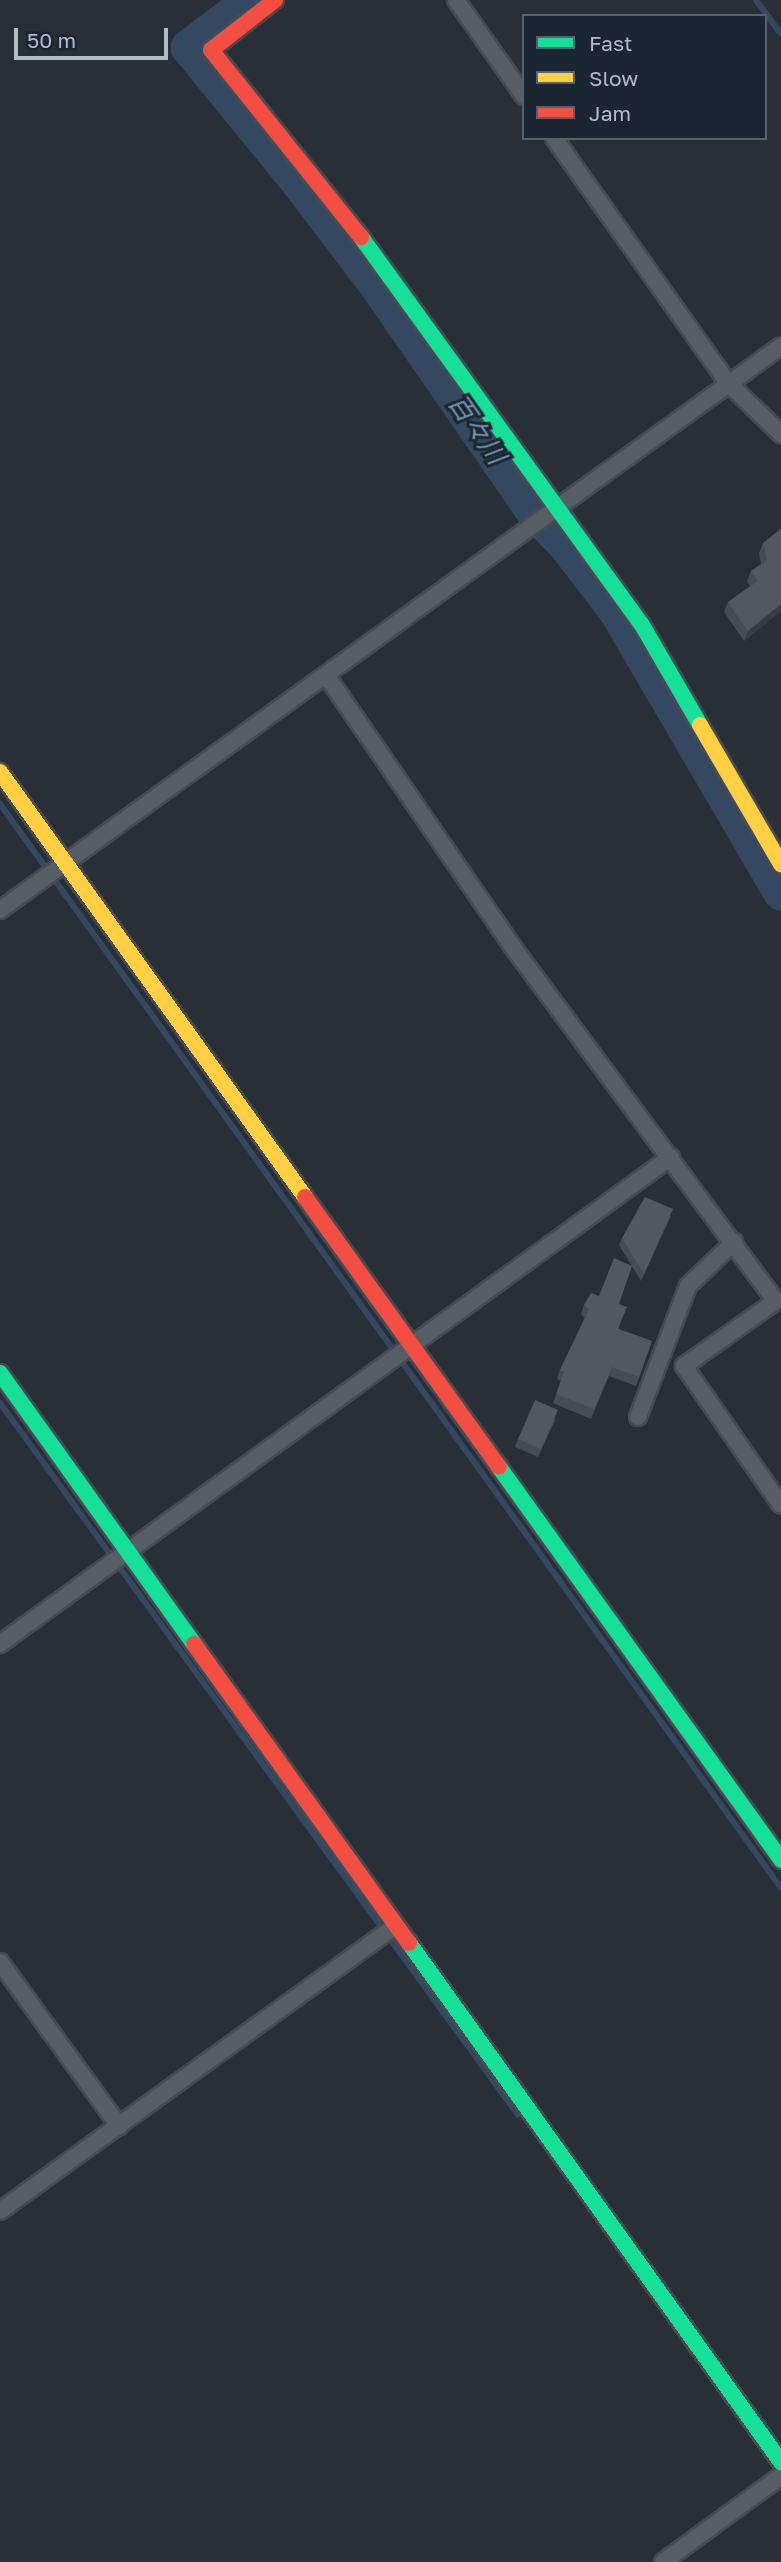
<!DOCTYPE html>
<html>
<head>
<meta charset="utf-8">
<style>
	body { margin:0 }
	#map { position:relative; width:781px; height:2562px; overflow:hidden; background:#282f37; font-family:"Golos Text","Noto Sans JP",sans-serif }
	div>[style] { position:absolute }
	.stream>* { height:6px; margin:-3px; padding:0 3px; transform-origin:3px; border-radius:3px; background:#344961 }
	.river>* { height:37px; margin:-18.5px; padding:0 18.5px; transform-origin:18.5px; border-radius:18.5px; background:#344961 }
	.roads { filter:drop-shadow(2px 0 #464b52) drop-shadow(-2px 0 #464b52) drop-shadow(0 2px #464b52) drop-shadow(0 -2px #464b52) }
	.street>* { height:16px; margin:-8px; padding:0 8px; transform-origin:8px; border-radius:8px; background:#585e65 }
	.fast>* { height:16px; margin:-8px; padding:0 8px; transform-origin:8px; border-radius:8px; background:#16e098 }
	.slow>* { height:16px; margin:-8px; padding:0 8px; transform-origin:8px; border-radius:8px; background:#ffcf43 }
	.jam>* { height:16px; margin:-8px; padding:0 8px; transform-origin:8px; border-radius:8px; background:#f24e42 }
	.wall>* { inset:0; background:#464c53 }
	.shaded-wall>* { inset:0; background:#353c42 }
	.building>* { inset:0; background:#525860 }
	span { translate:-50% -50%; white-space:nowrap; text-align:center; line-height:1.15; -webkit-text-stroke:6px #1b2632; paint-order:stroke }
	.water-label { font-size:26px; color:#7894b2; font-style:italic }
	.legend { position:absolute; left:522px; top:14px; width:245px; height:126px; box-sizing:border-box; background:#1b2632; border:2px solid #57626e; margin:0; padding:9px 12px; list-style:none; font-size:21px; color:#b2bcc9 }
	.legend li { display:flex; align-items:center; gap:14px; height:35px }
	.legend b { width:35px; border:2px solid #57626e }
	.scale { position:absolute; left:14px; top:28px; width:154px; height:32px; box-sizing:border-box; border:4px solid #b2bcc9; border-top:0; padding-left:9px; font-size:21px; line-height:24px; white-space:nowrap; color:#b2bcc9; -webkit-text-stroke:5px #1b2632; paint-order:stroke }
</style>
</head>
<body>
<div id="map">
	<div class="stream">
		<i style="left:756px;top:0;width:42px;rotate:53.7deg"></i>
		<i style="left:0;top:804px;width:1336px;rotate:54.23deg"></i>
		<i style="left:0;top:1403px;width:880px;rotate:53.96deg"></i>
	</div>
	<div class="river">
		<i style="left:251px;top:0;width:78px;rotate:142.8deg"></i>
		<i style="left:189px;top:47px;width:176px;rotate:50.8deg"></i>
		<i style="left:300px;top:183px;width:126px;rotate:52.8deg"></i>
		<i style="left:376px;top:283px;width:280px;rotate:55.3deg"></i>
		<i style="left:535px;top:513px;width:42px;rotate:45deg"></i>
		<i style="left:565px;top:543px;width:86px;rotate:52.6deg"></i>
		<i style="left:617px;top:611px;width:325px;rotate:59.7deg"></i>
	</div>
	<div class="roads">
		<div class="street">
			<i style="left:456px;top:0;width:118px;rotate:54.7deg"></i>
			<i style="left:554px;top:138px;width:301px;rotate:54.6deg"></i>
			<i style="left:728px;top:383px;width:74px;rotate:43.9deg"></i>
			<i style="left:326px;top:675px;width:329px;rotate:55.5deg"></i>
			<i style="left:512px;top:946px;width:442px;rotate:53.4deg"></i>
			<i style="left:776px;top:1301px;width:113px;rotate:144.8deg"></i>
			<i style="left:684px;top:1366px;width:169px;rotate:55.1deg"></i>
			<i style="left:0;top:910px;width:963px;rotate:-35.83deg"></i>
			<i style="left:638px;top:1417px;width:140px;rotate:-69.1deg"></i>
			<i style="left:688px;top:1286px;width:64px;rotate:-43.7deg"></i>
			<i style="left:0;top:1644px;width:829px;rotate:-35.97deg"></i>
			<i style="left:0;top:1962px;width:203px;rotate:54deg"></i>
			<i style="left:0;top:2211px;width:486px;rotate:-35.8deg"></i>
			<i style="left:663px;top:2562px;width:146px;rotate:-36.1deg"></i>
		</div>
		<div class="fast">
			<i style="left:361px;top:237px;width:479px;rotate:54.1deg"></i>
			<i style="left:642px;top:625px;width:116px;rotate:59.9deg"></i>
			<i style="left:0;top:1373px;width:333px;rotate:54.4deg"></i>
			<i style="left:499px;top:1467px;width:484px;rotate:54.3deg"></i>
			<i style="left:409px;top:1943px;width:639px;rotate:54.37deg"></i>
		</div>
		<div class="slow">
			<i style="left:700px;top:725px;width:161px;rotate:59.8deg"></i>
			<i style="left:0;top:772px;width:523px;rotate:54.33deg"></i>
		</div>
		<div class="jam">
			<i style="left:275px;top:0;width:81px;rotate:142deg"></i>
			<i style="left:211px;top:50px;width:240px;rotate:51.3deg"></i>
			<i style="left:305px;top:1197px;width:332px;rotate:54.3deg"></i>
			<i style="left:194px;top:1644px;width:368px;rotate:54.3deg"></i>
		</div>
	</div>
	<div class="wall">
		<i style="clip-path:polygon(781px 529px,781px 611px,744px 641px,724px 612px,728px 602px,750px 586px,747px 581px,751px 571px,761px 564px,759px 553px,763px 543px)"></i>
		<i style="clip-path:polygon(671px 1216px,641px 1281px,619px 1245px,622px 1238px)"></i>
		<i style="clip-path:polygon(619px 1304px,619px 1329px,652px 1341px,636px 1386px,609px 1376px,591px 1419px,553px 1403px,561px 1381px,557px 1379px,560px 1370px,585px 1318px,581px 1314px,584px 1305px)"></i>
		<i style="clip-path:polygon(556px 1418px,538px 1457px,515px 1447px,518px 1439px)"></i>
	</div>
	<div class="shaded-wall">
		<i style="clip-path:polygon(781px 604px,781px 611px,744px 641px,748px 631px)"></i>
	</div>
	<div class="building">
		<i style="clip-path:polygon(781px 529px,781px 604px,748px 631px,728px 602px,758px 581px,751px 571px,767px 561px,763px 543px)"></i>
		<i style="clip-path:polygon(645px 1197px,673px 1209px,644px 1274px,622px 1238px)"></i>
		<i style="clip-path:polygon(614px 1258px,632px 1266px,619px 1304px,627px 1307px,618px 1329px,652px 1341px,639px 1377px,612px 1367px,594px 1409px,556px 1394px,564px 1372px,560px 1370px,589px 1309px,584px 1305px,591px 1293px,599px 1296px)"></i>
		<i style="clip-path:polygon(535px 1400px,558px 1410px,541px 1449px,518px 1439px)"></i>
	</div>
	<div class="water-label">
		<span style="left:477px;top:429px;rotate:55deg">百々川</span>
	</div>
	<ul class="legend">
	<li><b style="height:9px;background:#16e098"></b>Fast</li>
	<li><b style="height:9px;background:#ffcf43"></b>Slow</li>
	<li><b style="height:9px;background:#f24e42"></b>Jam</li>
	</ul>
	<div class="scale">50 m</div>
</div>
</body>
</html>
